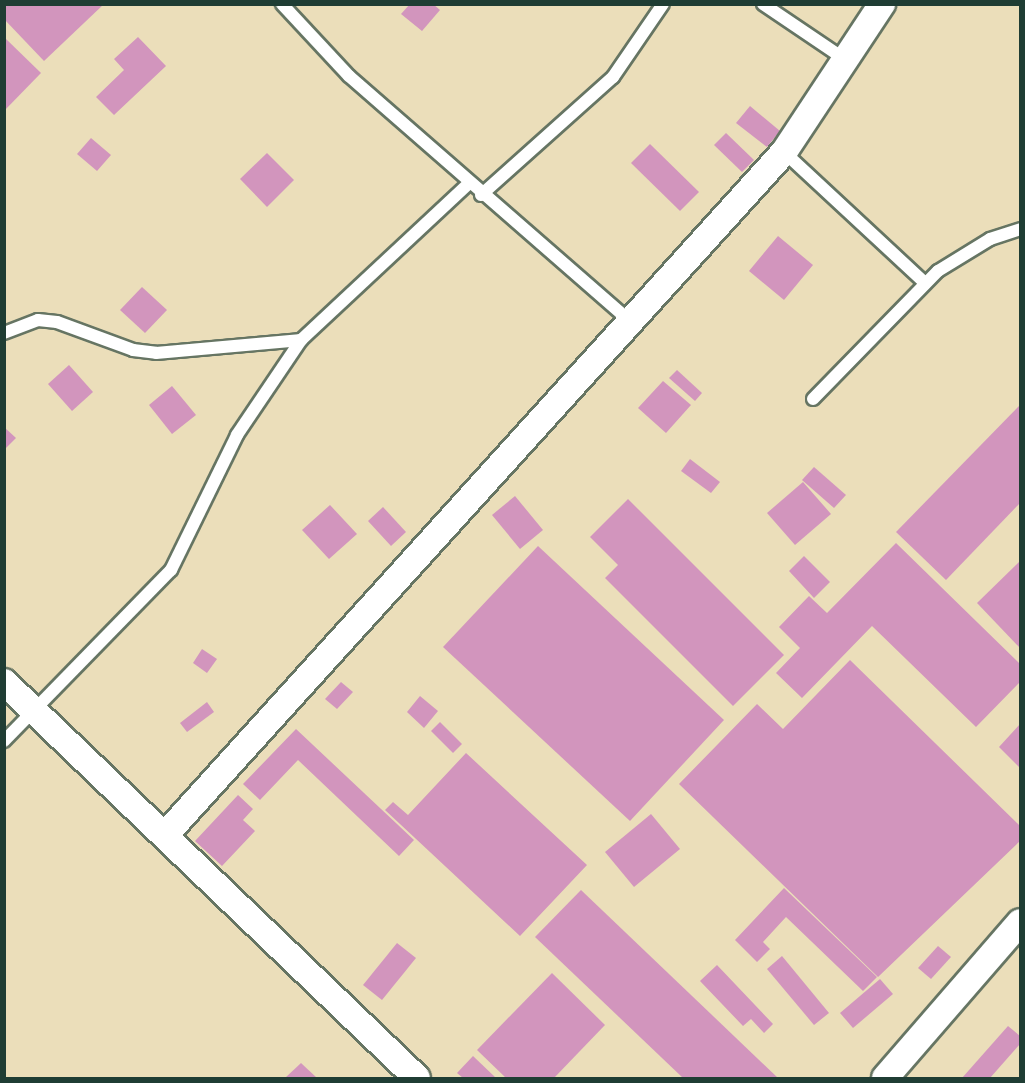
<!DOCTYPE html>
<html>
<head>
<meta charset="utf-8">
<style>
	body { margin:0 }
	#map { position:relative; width:1025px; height:1083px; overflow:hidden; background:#ebdeba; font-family:Mynerve,sans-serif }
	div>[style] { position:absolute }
	.building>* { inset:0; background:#d295bd }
	.roads { filter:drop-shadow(2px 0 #667563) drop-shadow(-2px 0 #667563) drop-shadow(0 2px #667563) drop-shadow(0 -2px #667563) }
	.service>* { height:12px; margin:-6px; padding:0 6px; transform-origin:6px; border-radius:6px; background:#fff }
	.minor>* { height:26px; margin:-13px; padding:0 13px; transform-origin:13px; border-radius:13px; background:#fff }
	span { translate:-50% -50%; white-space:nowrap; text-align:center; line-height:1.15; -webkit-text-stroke:4.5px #fdfcf7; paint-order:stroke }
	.frame { position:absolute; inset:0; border:6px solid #1f3d34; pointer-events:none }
</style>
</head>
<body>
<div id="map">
	<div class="building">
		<i style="clip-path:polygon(4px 4px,104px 4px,44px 61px,4px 19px)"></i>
		<i style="clip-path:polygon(410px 4px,433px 4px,440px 10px,422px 31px,401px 14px)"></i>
		<i style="clip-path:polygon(4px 37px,41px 73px,4px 111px)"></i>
		<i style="clip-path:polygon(138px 37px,166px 66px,114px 115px,96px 97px,124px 70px,114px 59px)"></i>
		<i style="clip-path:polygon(750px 106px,780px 131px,767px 147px,736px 123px)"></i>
		<i style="clip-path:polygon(726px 133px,754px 160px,742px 172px,714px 145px)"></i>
		<i style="clip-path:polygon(91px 138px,111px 155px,97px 171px,77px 154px)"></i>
		<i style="clip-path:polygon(650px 144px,699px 192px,680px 211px,631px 163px)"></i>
		<i style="clip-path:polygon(267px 153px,294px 180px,267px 207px,240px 179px)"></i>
		<i style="clip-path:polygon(778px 236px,813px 265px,784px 300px,749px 271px)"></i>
		<i style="clip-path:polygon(142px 287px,167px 310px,145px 333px,120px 310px)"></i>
		<i style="clip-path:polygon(69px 365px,93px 392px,72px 411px,48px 384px)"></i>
		<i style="clip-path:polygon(677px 370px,702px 393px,695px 401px,669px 378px)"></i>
		<i style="clip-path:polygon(663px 381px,691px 405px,666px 433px,638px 408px)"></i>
		<i style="clip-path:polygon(172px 386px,196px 415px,172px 434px,149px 405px)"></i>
		<i style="clip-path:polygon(1020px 405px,1020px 503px,946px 580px,896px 532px)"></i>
		<i style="clip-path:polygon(4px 427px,16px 438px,4px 450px)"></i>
		<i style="clip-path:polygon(690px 459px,720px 482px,711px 493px,681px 471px)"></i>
		<i style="clip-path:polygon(814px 467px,846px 495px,834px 508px,802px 480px)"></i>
		<i style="clip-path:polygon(803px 482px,831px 514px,795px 545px,767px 513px)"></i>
		<i style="clip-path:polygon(515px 496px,543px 530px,520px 549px,492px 515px)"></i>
		<i style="clip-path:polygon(628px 499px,784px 655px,733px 706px,605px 578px,618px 565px,590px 537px)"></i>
		<i style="clip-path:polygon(330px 505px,357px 534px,329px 559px,302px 530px)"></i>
		<i style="clip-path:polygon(383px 507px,406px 532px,391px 546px,368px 521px)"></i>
		<i style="clip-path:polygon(896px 543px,1020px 664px,1020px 682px,976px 727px,872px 626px,802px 698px,776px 673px,800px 648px,779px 627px,809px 596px,827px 613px)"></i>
		<i style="clip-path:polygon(538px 546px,724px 720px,630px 821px,443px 647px)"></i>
		<i style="clip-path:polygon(804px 556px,830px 582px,814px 598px,789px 571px)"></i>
		<i style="clip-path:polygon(1020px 561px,1020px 648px,977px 603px)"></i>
		<i style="clip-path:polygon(202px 649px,217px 659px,207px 673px,193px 663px)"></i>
		<i style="clip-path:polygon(850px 660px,1020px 826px,1020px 841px,878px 977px,679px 784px,757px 704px,783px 729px)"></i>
		<i style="clip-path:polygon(341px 682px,353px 692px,337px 709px,325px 699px)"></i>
		<i style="clip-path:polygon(420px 696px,438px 711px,424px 728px,407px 712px)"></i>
		<i style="clip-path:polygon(207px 702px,214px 712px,187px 732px,180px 723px)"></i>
		<i style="clip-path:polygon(440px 722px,462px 744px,453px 753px,431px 731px)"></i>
		<i style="clip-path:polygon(1020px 724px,1020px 768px,999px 747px)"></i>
		<i style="clip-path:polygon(296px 729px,414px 840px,399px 856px,298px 760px,260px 800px,243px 784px)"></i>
		<i style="clip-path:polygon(466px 753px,587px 865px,520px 936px,385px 810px,393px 802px,408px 815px)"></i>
		<i style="clip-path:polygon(238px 795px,253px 809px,243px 820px,255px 831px,222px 866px,195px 841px)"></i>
		<i style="clip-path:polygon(651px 814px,680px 849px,634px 887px,605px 852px)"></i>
		<i style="clip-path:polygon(784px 888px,877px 977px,863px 991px,786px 917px,763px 942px,770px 949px,757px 962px,735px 940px)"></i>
		<i style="clip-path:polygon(581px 890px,778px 1078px,683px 1078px,535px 937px)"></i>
		<i style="clip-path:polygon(397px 943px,416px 958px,382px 1000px,363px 985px)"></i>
		<i style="clip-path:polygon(938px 946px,951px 957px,931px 979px,918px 968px)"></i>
		<i style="clip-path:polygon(782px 956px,829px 1013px,814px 1025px,767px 969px)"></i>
		<i style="clip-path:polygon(717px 965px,773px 1024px,764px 1033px,751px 1019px,743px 1026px,700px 981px)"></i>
		<i style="clip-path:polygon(552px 973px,605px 1025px,554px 1078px,506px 1078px,477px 1050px)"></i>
		<i style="clip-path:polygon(880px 979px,893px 994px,853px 1028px,840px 1013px)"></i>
		<i style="clip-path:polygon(1008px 1026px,1020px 1036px,1020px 1044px,990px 1078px,962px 1078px)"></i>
		<i style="clip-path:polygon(473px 1056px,496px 1078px,463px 1078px,457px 1073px)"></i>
		<i style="clip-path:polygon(301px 1063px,317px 1078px,285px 1078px)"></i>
	</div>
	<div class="roads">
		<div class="service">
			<i style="left:282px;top:4px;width:98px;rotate:47.1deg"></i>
			<i style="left:349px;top:76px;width:371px;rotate:41.1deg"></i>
			<i style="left:763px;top:4px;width:100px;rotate:34deg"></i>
			<i style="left:784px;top:152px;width:192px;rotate:42.9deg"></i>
			<i style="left:481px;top:195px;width:177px;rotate:-41.8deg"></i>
			<i style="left:613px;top:77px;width:88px;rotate:-55.6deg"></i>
			<i style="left:4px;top:333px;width:36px;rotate:-21deg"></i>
			<i style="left:38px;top:320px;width:19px;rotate:6deg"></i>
			<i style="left:57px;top:322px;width:81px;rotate:20.2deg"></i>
			<i style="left:133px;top:350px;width:23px;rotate:7deg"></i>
			<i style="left:156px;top:353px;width:146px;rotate:-5.1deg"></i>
			<i style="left:813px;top:399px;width:179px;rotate:-45.7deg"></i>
			<i style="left:938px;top:271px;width:61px;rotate:-31.6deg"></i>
			<i style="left:990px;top:239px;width:32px;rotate:-18deg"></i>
			<i style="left:4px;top:741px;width:239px;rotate:-45.7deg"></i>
			<i style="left:171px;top:570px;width:150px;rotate:-63.9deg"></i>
			<i style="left:237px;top:435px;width:115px;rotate:-56deg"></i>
			<i style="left:301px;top:340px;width:229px;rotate:-43deg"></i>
		</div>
		<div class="minor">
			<i style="left:4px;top:682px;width:572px;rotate:43.8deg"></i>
			<i style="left:166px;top:834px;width:920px;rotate:-47.82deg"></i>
			<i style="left:784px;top:152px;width:178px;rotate:-56.5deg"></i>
			<i style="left:885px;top:1078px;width:206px;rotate:-49.1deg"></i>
		</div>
	</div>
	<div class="frame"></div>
</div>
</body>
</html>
